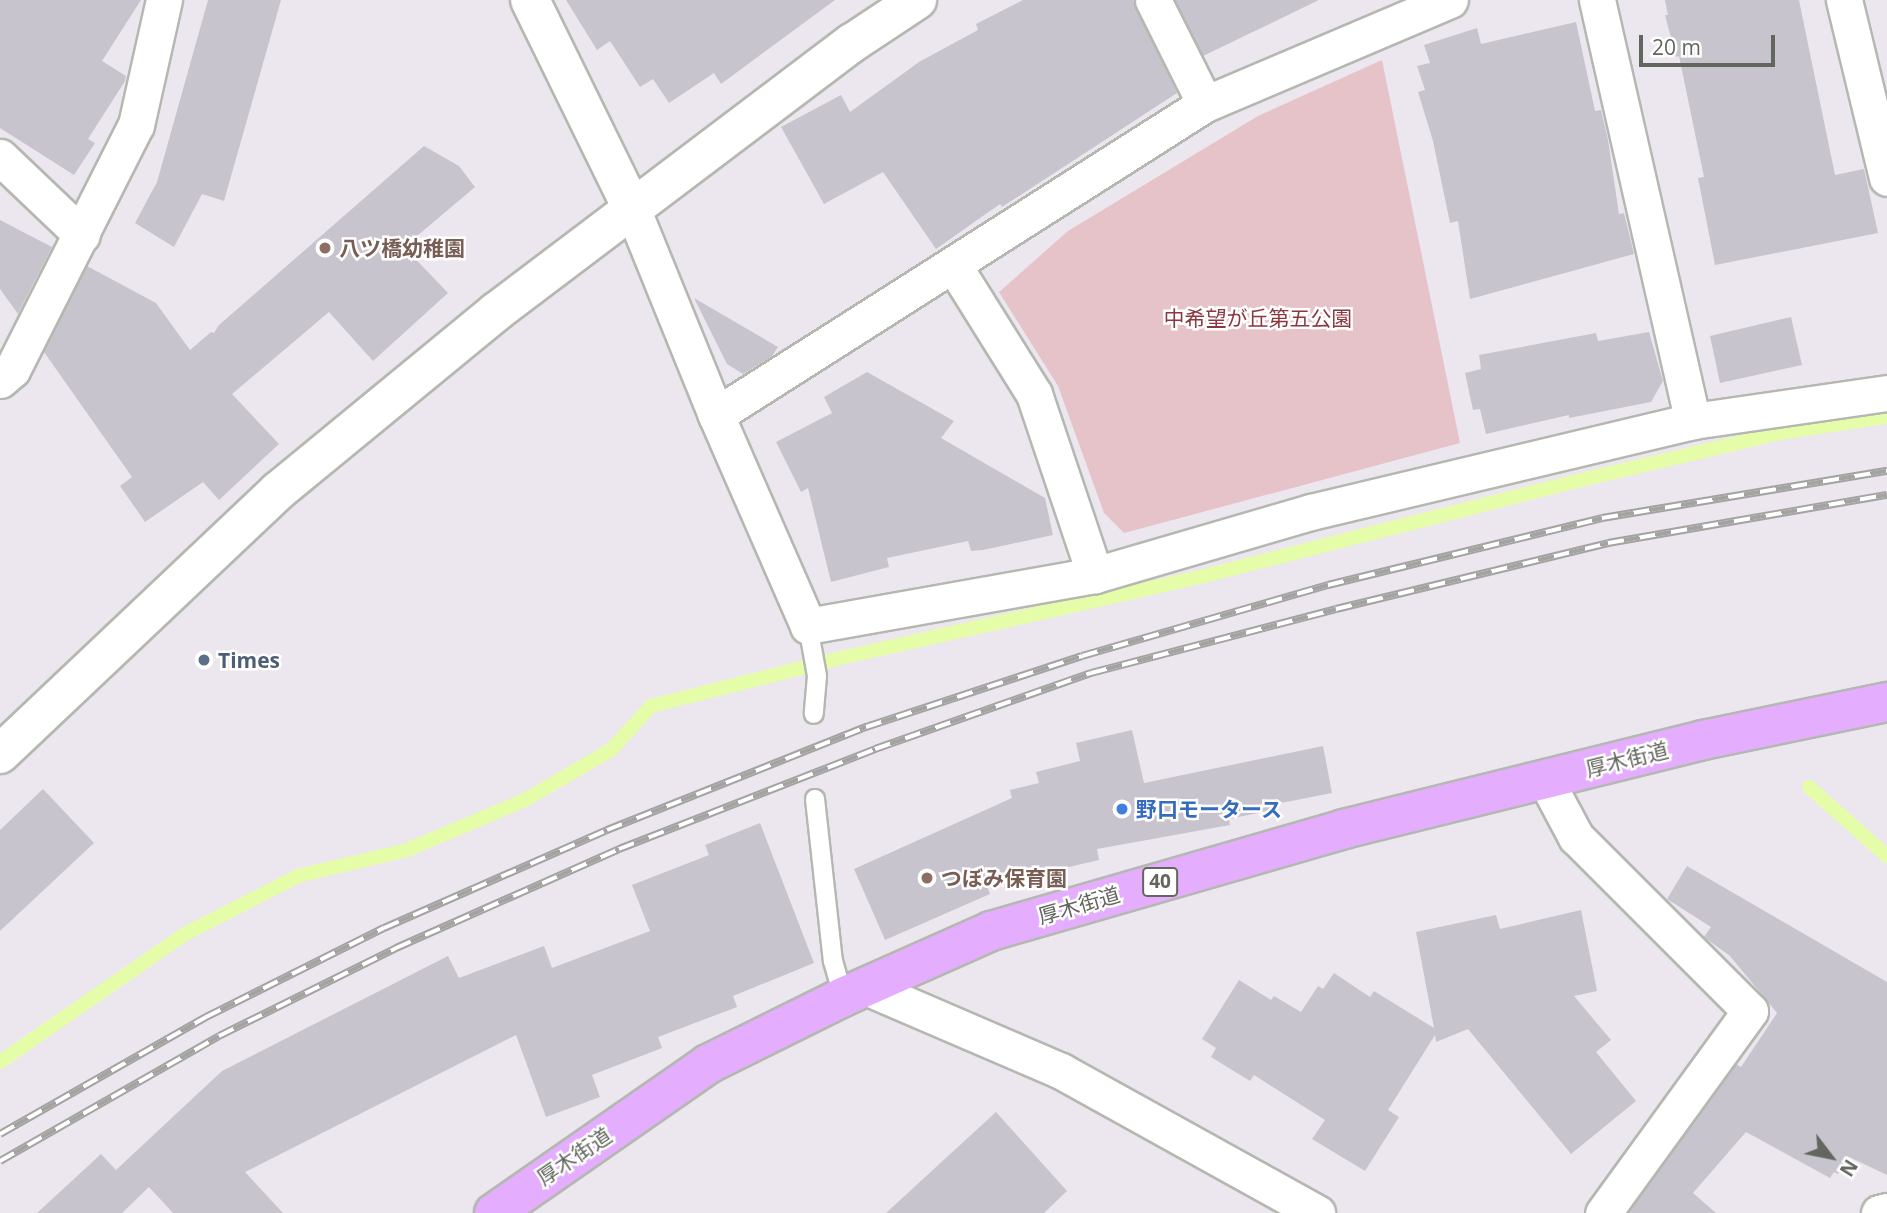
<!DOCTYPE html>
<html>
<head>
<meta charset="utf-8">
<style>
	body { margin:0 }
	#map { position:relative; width:1887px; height:1213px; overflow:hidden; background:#ece6ef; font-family:"Open Sans","Noto Sans JP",sans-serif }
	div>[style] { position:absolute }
	.green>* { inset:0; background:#e6c3c8 }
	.stream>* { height:14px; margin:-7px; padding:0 7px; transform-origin:7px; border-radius:7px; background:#e5fda8 }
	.building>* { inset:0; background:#c8c4cd }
	.roads { filter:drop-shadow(2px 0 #b4b8b1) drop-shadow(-2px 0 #b4b8b1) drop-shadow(0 2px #b4b8b1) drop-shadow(0 -2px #b4b8b1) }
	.lane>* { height:18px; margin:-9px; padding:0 9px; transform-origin:9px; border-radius:9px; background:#fff }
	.street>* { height:35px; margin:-17.5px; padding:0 17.5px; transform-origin:17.5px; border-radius:17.5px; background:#fff }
	.secondary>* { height:38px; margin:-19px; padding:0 19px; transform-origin:19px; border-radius:19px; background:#fff }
	.primary>* { height:38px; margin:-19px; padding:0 19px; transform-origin:19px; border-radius:19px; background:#e4adfd }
	.rail>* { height:8px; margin-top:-4px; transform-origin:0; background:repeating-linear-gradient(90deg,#fff 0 16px,#a3a4a1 0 32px); box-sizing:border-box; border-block:2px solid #a3a4a1 }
	.dots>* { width:19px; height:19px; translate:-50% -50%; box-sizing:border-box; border:4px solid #fff; border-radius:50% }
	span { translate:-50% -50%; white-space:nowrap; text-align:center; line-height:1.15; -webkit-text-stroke:5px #fff; paint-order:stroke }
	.shield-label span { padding:2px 5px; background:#fff; border:2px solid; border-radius:5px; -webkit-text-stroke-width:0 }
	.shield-label { font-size:19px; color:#62665d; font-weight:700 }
	.education-label { font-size:21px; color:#785e54; font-weight:700 }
	.left { translate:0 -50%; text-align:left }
	.park-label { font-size:21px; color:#8a3941 }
	.service-label { font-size:21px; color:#4e5e75; font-weight:700 }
	.street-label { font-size:21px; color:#62665d }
	.shop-label { font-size:21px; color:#366cbe; font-weight:700 }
	.north { position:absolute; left:1796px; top:1122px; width:70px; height:70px; -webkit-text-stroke:5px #fff; paint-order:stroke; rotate:122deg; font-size:19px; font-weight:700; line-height:28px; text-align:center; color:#62665d }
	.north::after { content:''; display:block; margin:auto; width:24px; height:32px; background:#62665d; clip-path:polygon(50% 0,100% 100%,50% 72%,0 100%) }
	.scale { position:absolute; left:1639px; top:35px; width:136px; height:32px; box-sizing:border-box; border:4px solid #62665d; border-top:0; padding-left:9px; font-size:21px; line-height:24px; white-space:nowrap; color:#62665d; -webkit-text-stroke:5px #fff; paint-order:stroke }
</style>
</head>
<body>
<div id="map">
	<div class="green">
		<i style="clip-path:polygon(1382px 60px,1460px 443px,1124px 533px,1104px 513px,1058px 386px,999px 292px,1068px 231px,1258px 116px)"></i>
	</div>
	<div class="stream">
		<i style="left:1809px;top:787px;width:104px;rotate:41.5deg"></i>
		<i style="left:0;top:1062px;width:225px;rotate:-34.7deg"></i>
		<i style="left:185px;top:934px;width:127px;rotate:-27.2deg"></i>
		<i style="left:298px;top:876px;width:112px;rotate:-13.4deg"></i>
		<i style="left:407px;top:850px;width:128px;rotate:-23deg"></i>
		<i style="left:525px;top:800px;width:99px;rotate:-30.2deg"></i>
		<i style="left:611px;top:750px;width:59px;rotate:-47.7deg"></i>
		<i style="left:651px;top:706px;width:200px;rotate:-14.2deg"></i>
		<i style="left:845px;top:657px;width:364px;rotate:-12.7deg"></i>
		<i style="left:1200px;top:577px;width:389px;rotate:-14.3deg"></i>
		<i style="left:1577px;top:481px;width:214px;rotate:-13.3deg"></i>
		<i style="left:1785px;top:432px;width:103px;rotate:-8.4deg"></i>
	</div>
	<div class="building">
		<i style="clip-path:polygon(0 0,141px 0,102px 61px,126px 76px,125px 81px,88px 139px,95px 143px,74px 175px,0 128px)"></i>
		<i style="clip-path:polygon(208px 0,281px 0,224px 201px,202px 194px,174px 247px,135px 223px,157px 182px)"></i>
		<i style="clip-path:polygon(566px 0,835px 0,721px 84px,714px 73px,669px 103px,653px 79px,640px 87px,610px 41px,597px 50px)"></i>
		<i style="clip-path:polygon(1023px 0,1133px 0,1177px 93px,1002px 207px,1000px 204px,936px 249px,883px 172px,824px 204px,781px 127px,841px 95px,850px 112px,919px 62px,978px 30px,976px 24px)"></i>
		<i style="clip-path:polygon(1175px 0,1319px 0,1203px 56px)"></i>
		<i style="clip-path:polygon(1665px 0,1799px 0,1835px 175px,1864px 169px,1878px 233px,1715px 265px,1698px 178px,1704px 177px,1679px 56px,1676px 57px,1665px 15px,1668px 15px)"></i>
		<i style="clip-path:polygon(1576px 22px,1595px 111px,1601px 110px,1608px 140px,1619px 214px,1624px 213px,1634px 254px,1470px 299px,1458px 221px,1450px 223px,1433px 141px,1418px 92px,1425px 90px,1417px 66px,1430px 63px,1424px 45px,1477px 28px,1481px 44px)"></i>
		<i style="clip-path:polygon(424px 146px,459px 166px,475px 187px,404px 247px,448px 293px,373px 361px,329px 312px,232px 394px,279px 444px,219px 500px,203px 482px,145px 522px,120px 486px,132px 477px,44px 352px,87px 266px,156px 303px,190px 350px,211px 332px,214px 333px,219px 325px)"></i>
		<i style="clip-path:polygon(0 220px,52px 247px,18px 314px,0 289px)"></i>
		<i style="clip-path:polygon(694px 298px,778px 347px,772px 356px,743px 374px,727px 364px)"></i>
		<i style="clip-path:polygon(1791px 317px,1802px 365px,1720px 383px,1710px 336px)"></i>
		<i style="clip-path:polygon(1649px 332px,1663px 381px,1651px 402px,1569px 418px,1569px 415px,1486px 434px,1480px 409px,1473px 410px,1465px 373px,1481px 369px,1479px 355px,1596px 333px,1598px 341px)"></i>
		<i style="clip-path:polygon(867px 372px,954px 421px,941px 438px,1045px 498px,1053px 535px,983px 550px,971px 551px,968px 541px,887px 558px,889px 567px,831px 582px,808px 488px,801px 492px,776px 442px,832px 413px,824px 397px)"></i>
		<i style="clip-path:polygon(1132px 730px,1144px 783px,1323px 746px,1332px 793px,1276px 804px,1277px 809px,1229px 819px,1230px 825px,1097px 849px,1099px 860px,987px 886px,990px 894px,885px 940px,854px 869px,1012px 798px,1010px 790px,1039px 783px,1036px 772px,1080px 761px,1076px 743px)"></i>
		<i style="clip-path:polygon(43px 789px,94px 843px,0 931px,0 830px)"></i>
		<i style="clip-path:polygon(760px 823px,814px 963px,733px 996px,737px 1007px,658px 1037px,662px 1048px,592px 1075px,600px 1097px,546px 1117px,516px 1035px,245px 1172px,283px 1213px,173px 1213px,149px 1187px,122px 1213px,37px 1213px,101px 1154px,116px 1170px,222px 1071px,448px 956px,459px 978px,544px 946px,552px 968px,650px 931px,632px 885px,709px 855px,705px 845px)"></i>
		<i style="clip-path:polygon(1687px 866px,1887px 982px,1887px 1175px,1847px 1156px,1838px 1174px,1834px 1172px,1830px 1178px,1746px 1132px,1693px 1193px,1716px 1213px,1628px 1213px,1736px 1064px,1741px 1067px,1777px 1013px,1730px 956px,1704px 937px,1711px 927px,1667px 899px)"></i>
		<i style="clip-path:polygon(1581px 910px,1597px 991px,1574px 996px,1611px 1040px,1596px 1052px,1636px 1101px,1571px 1154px,1468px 1029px,1436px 1042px,1435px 1035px,1388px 1110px,1399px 1117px,1365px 1171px,1312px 1139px,1325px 1120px,1254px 1075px,1250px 1081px,1211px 1057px,1216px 1048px,1202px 1039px,1239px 980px,1271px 1000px,1274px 996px,1301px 1012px,1318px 986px,1323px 989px,1334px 973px,1370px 997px,1374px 991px,1434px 1028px,1416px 932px,1496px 915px,1500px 929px)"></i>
		<i style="clip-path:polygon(996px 1112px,1067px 1191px,1044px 1213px,886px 1213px)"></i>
	</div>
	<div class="roads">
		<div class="lane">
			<i style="left:808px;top:626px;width:51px;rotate:79.8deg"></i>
			<i style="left:817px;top:676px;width:38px;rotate:95deg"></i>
			<i style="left:815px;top:799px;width:163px;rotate:83.7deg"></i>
			<i style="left:833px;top:961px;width:37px;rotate:74deg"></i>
		</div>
		<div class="street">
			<i style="left:1153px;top:0;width:116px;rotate:63.4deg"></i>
			<i style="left:1597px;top:0;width:432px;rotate:77.2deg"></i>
			<i style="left:1844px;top:0;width:183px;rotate:76.4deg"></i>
			<i style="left:0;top:157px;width:113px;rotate:43.6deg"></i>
			<i style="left:632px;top:208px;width:223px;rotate:67.9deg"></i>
			<i style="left:716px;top:415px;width:230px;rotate:66.4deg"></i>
			<i style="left:808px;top:626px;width:291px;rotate:-10.1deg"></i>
			<i style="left:1095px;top:575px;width:225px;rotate:-16.3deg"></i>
			<i style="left:1311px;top:512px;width:393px;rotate:-13.4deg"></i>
			<i style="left:1693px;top:421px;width:196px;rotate:-8.2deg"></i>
			<i style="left:954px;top:266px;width:151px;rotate:58deg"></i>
			<i style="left:1034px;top:394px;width:191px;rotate:71.4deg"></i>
			<i style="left:0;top:380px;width:16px;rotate:-40deg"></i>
			<i style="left:12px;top:370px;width:275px;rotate:-63.2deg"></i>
			<i style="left:136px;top:125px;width:128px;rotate:-77.4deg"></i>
			<i style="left:716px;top:415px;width:580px;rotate:-32.46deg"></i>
			<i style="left:1205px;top:104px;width:266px;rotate:-23deg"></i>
			<i style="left:1545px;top:779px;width:66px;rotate:61.9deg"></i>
			<i style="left:1576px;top:837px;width:246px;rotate:45deg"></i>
			<i style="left:1750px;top:1011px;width:250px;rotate:126deg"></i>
			<i style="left:866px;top:987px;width:212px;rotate:23.3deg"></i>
			<i style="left:1061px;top:1071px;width:293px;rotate:29deg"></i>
			<i style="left:1879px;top:1213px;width:8px;rotate:-14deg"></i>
		</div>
		<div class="secondary">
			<i style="left:530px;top:0;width:232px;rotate:63.9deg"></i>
			<i style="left:0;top:754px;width:383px;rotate:-43.4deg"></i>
			<i style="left:278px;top:491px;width:282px;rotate:-39.4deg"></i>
			<i style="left:496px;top:312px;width:446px;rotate:-37.1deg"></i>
			<i style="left:852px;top:43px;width:78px;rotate:-33.5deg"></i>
		</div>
		<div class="primary">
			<i style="left:494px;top:1213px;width:261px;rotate:-34.8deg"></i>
			<i style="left:708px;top:1064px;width:151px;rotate:-26.4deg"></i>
			<i style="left:843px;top:997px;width:162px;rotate:-24deg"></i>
			<i style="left:991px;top:931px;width:367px;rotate:-16.1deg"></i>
			<i style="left:1344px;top:829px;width:370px;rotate:-13.9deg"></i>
			<i style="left:1703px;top:740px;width:188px;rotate:-11.7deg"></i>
		</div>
	</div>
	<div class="rail">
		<i style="left:0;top:1134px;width:237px;rotate:-29.6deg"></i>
		<i style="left:206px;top:1017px;width:199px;rotate:-26.6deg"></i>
		<i style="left:384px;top:928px;width:244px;rotate:-23.7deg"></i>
		<i style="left:607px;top:830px;width:279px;rotate:-21.7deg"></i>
		<i style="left:866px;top:727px;width:227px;rotate:-18.2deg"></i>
		<i style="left:1082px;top:656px;width:256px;rotate:-16.1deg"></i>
		<i style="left:1328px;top:585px;width:282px;rotate:-13.7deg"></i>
		<i style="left:1602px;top:518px;width:289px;rotate:-9.4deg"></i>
		<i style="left:0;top:1161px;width:252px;rotate:-29.7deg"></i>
		<i style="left:219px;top:1036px;width:198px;rotate:-26.4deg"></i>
		<i style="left:396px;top:948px;width:244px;rotate:-23.9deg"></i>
		<i style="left:619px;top:849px;width:275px;rotate:-21.3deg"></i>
		<i style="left:875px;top:749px;width:229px;rotate:-19.4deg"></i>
		<i style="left:1091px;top:673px;width:253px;rotate:-14.6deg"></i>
		<i style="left:1336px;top:609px;width:280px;rotate:-13.6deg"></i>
		<i style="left:1608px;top:543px;width:283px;rotate:-9.8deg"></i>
	</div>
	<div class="dots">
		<i style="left:325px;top:248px;background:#8d6e63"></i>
		<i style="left:204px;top:660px;background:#5c6f8a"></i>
		<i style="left:1122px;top:809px;background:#3f7fe0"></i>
		<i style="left:927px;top:878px;background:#8d6e63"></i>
	</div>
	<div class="shield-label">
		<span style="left:1160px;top:882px">40</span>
	</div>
	<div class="education-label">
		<span class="left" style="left:339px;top:248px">八ツ橋幼稚園</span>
		<span class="left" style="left:941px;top:878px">つぼみ保育園</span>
	</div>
	<div class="park-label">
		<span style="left:1258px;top:318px">中希望が丘第五公園</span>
	</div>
	<div class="service-label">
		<span class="left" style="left:218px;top:660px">Times</span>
	</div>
	<div class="street-label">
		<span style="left:1627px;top:759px;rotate:-14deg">厚木街道</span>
		<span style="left:1079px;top:905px;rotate:-16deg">厚木街道</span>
		<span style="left:574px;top:1156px;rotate:-34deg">厚木街道</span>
	</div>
	<div class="shop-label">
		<span class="left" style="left:1136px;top:809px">野口モータース</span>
	</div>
	<div class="north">N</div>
	<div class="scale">20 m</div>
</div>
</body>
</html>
